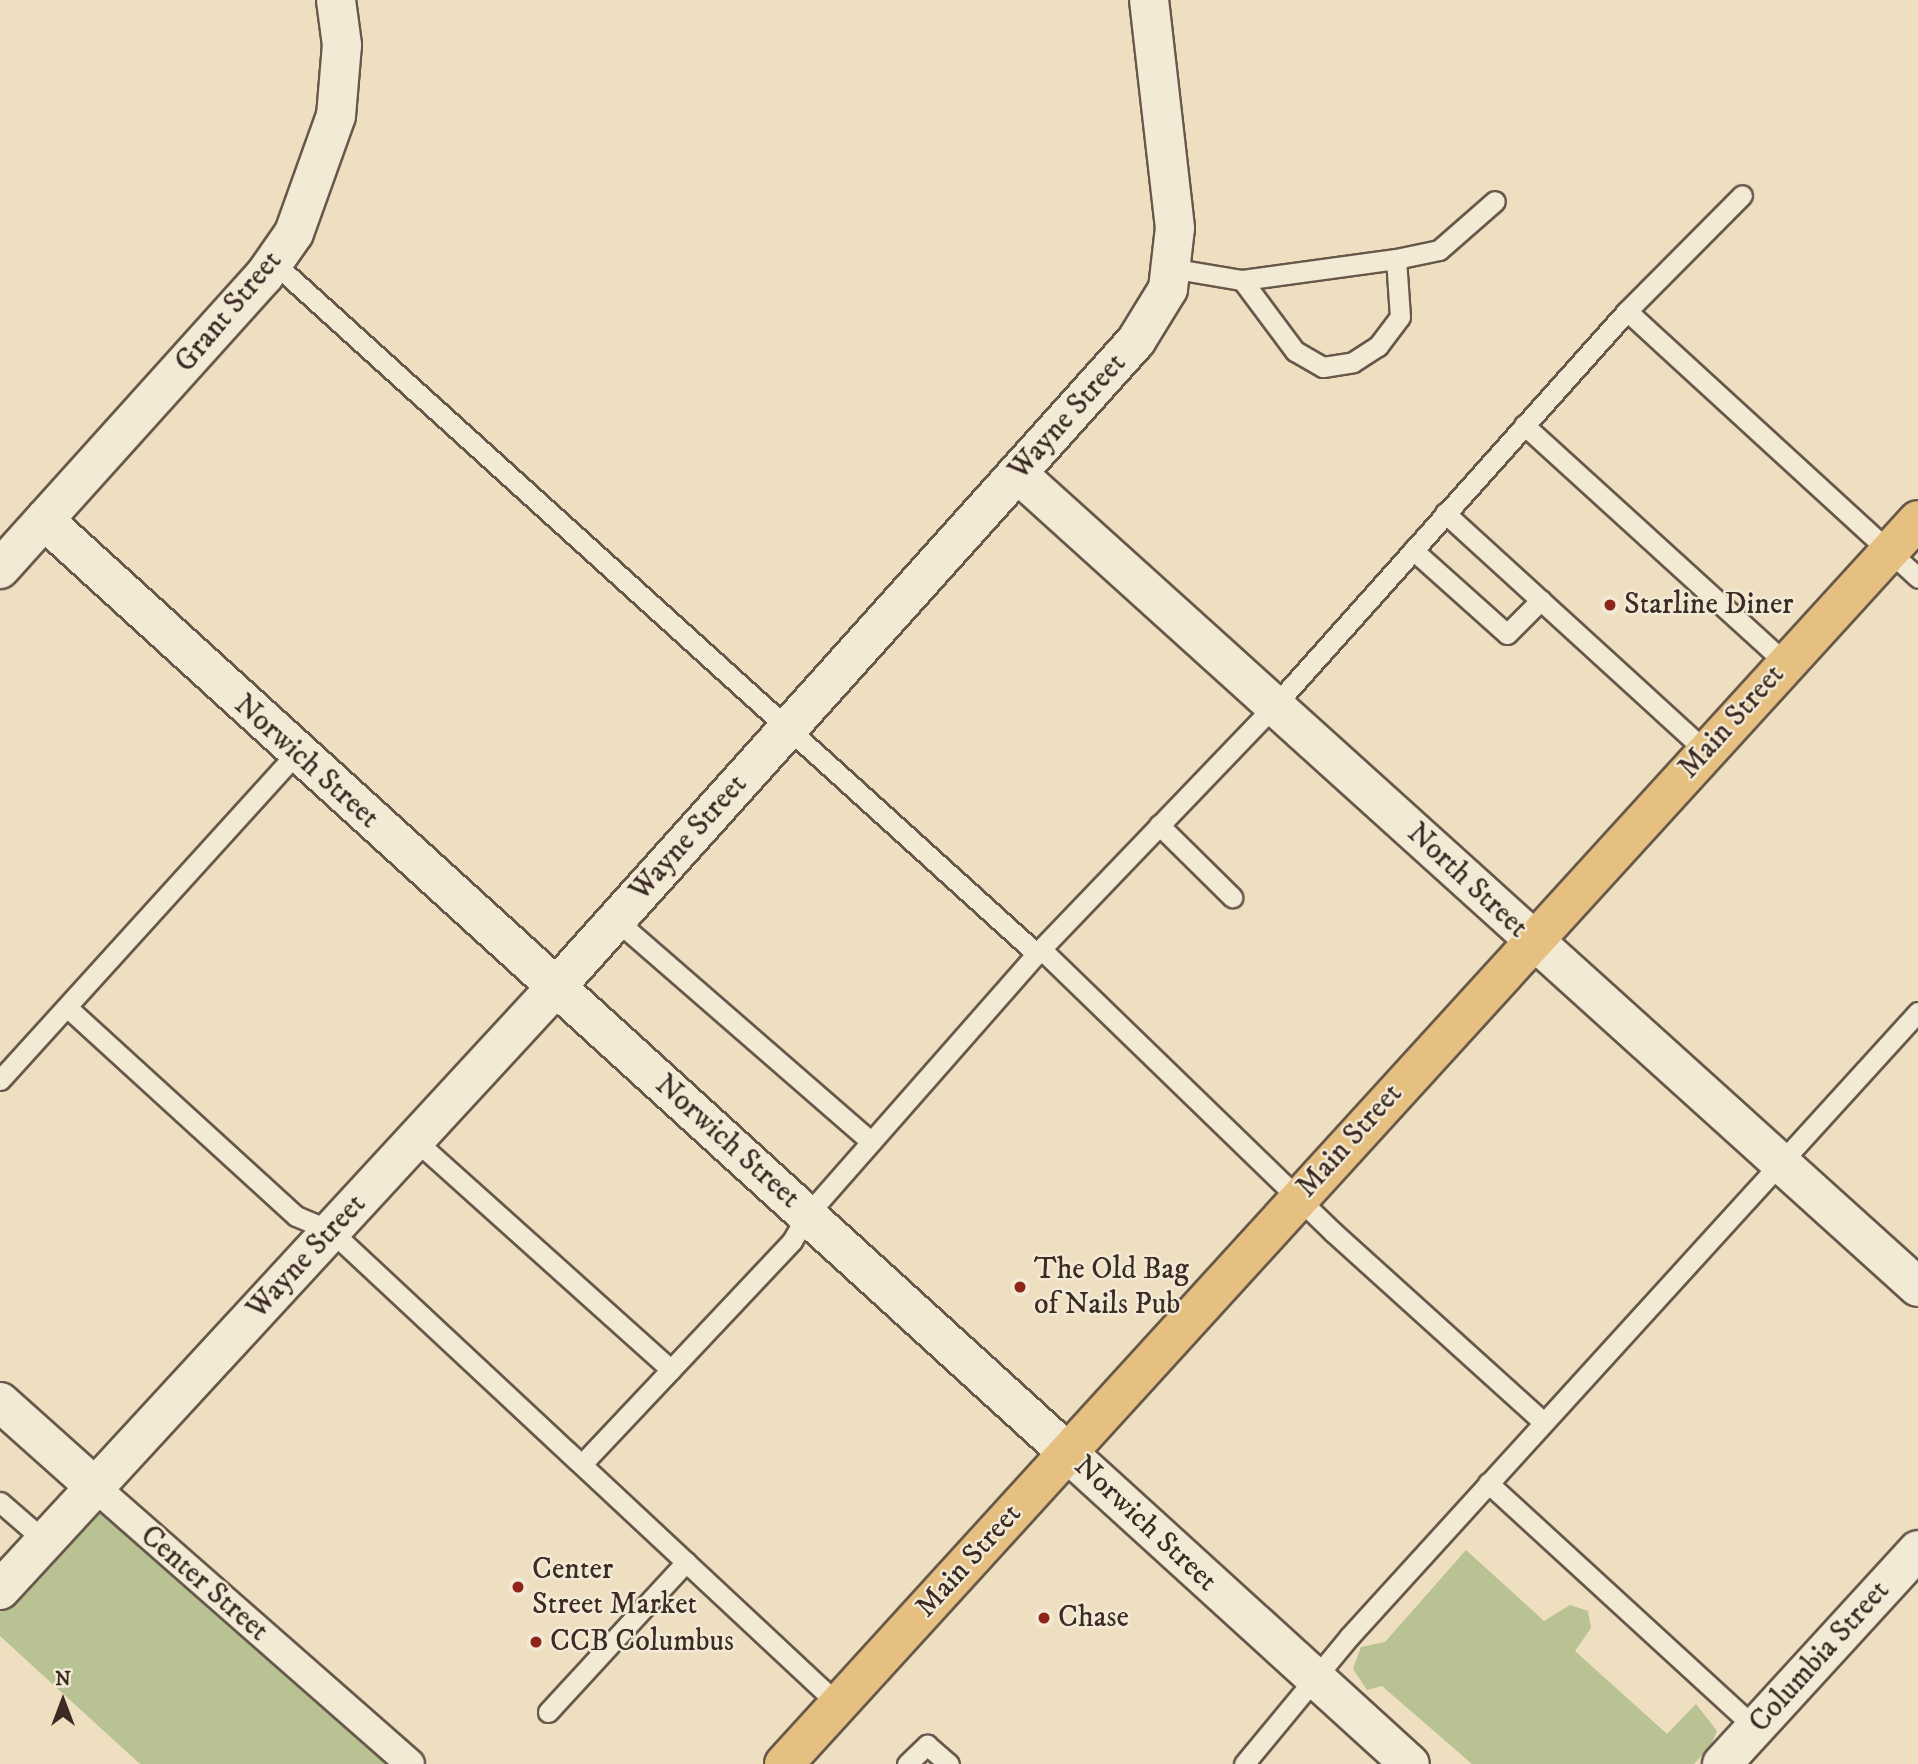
<!DOCTYPE html>
<html>
<head>
<meta charset="utf-8">
<style>
	body { margin:0 }
	#map { position:relative; width:1918px; height:1764px; overflow:hidden; background:#eddfc0; font-family:"IM FELL DW Pica",serif }
	div>[style] { position:absolute }
	.green>* { inset:0; background:#b8c292 }
	.roads { filter:drop-shadow(2px 0 #68584c) drop-shadow(-2px 0 #68584c) drop-shadow(0 2px #68584c) drop-shadow(0 -2px #68584c) }
	.service>* { height:19px; margin:-9.5px; padding:0 9.5px; transform-origin:9.5px; border-radius:9.5px; background:#f3ead6 }
	.pedestrian>* { height:28px; margin:-14px; padding:0 14px; transform-origin:14px; border-radius:14px; background:#f3ead6 }
	.minor>* { height:38px; margin:-19px; padding:0 19px; transform-origin:19px; border-radius:19px; background:#f3ead6 }
	.secondary>* { height:38px; margin:-19px; padding:0 19px; transform-origin:19px; border-radius:19px; background:#f3ead6 }
	.primary>* { height:38px; margin:-19px; padding:0 19px; transform-origin:19px; border-radius:19px; background:#e6c080 }
	.dots>* { width:19px; height:19px; translate:-50% -50%; box-sizing:border-box; border:4px solid #f3ead6; border-radius:50% }
	span { translate:-50% -50%; white-space:nowrap; text-align:center; line-height:1.15; -webkit-text-stroke:5px #f3ead6; paint-order:stroke }
	.street-label { font-size:30px; color:#3c2b25 }
	.poi-label { font-size:30px; color:#3c2b25 }
	.left { translate:0 -50%; text-align:left }
	.north { position:absolute; left:28px; top:1666px; width:70px; height:70px; -webkit-text-stroke:5px #f3ead6; paint-order:stroke; rotate:0deg; font-size:19px; font-weight:700; line-height:28px; text-align:center; color:#3c2b25 }
	.north::after { content:''; display:block; margin:auto; width:24px; height:32px; background:#3c2b25; clip-path:polygon(50% 0,100% 100%,50% 72%,0 100%) }
</style>
</head>
<body>
<div id="map">
	<div class="green">
		<i style="clip-path:polygon(95px 1487px,410px 1764px,140px 1764px,0 1636px,0 1590px)"></i>
		<i style="clip-path:polygon(1466px 1550px,1544px 1621px,1570px 1605px,1588px 1611px,1591px 1628px,1575px 1651px,1667px 1734px,1696px 1704px,1717px 1731px,1711px 1745px,1694px 1764px,1472px 1764px,1382px 1686px,1367px 1690px,1353px 1669px,1361px 1647px,1385px 1642px)"></i>
	</div>
	<div class="roads">
		<div class="service">
			<i style="left:1396px;top:259px;width:44px;rotate:-11.8deg"></i>
			<i style="left:1439px;top:250px;width:74px;rotate:-41.2deg"></i>
			<i style="left:273px;top:262px;width:1031px;rotate:42.17deg"></i>
			<i style="left:1170px;top:268px;width:73px;rotate:9.5deg"></i>
			<i style="left:1242px;top:280px;width:89px;rotate:53.3deg"></i>
			<i style="left:1295px;top:351px;width:32px;rotate:30deg"></i>
			<i style="left:1323px;top:367px;width:30px;rotate:-9deg"></i>
			<i style="left:1353px;top:362px;width:30px;rotate:-33deg"></i>
			<i style="left:1378px;top:346px;width:36px;rotate:-53deg"></i>
			<i style="left:1400px;top:317px;width:58px;rotate:-93.9deg"></i>
			<i style="left:1396px;top:259px;width:155px;rotate:172.2deg"></i>
			<i style="left:1627px;top:311px;width:395px;rotate:42.5deg"></i>
			<i style="left:1524px;top:425px;width:354px;rotate:42.3deg"></i>
			<i style="left:1445px;top:513px;width:353px;rotate:42.4deg"></i>
			<i style="left:1413px;top:550px;width:126px;rotate:41.8deg"></i>
			<i style="left:1507px;top:634px;width:48px;rotate:-45deg"></i>
			<i style="left:1159px;top:825px;width:103px;rotate:44.6deg"></i>
			<i style="left:616px;top:920px;width:338px;rotate:41deg"></i>
			<i style="left:1041px;top:949px;width:407px;rotate:44.1deg"></i>
			<i style="left:1333px;top:1232px;width:283px;rotate:42.1deg"></i>
			<i style="left:68px;top:1008px;width:309px;rotate:42.4deg"></i>
			<i style="left:296px;top:1216px;width:38px;rotate:23deg"></i>
			<i style="left:331px;top:1231px;width:693px;rotate:43.01deg"></i>
			<i style="left:0;top:1080px;width:441px;rotate:-47.8deg"></i>
			<i style="left:415px;top:1140px;width:344px;rotate:41.9deg"></i>
			<i style="left:582px;top:1464px;width:306px;rotate:-46.7deg"></i>
			<i style="left:792px;top:1241px;width:30px;rotate:-60deg"></i>
			<i style="left:807px;top:1215px;width:354px;rotate:-48.7deg"></i>
			<i style="left:1041px;top:949px;width:341px;rotate:-46.2deg"></i>
			<i style="left:1277px;top:703px;width:526px;rotate:-48.24deg"></i>
			<i style="left:1627px;top:311px;width:163px;rotate:-45.2deg"></i>
			<i style="left:1488px;top:1483px;width:362px;rotate:42.5deg"></i>
			<i style="left:0;top:1502px;width:61px;rotate:41deg"></i>
			<i style="left:548px;top:1712px;width:204px;rotate:-47.4deg"></i>
			<i style="left:907px;top:1764px;width:28px;rotate:-44deg"></i>
			<i style="left:927px;top:1745px;width:29px;rotate:41deg"></i>
			<i style="left:1244px;top:1764px;width:165px;rotate:-50.4deg"></i>
			<i style="left:1349px;top:1637px;width:845px;rotate:-47.69deg"></i>
		</div>
		<div class="pedestrian">
			<i style="left:95px;top:1487px;width:419px;rotate:41.3deg"></i>
		</div>
		<div class="minor">
			<i style="left:1017px;top:473px;width:1214px;rotate:42.1deg"></i>
			<i style="left:44px;top:520px;width:1385px;rotate:42.34deg"></i>
			<i style="left:0;top:569px;width:394px;rotate:-48deg"></i>
			<i style="left:264px;top:276px;width:52px;rotate:-55.1deg"></i>
			<i style="left:294px;top:233px;width:124px;rotate:-70.3deg"></i>
			<i style="left:336px;top:116px;width:71px;rotate:-85.2deg"></i>
			<i style="left:342px;top:45px;width:45px;rotate:-97.6deg"></i>
			<i style="left:0;top:1402px;width:127px;rotate:41.8deg"></i>
			<i style="left:0;top:1590px;width:819px;rotate:-47.33deg"></i>
			<i style="left:555px;top:988px;width:870px;rotate:-48.08deg"></i>
			<i style="left:1136px;top:341px;width:61px;rotate:-58.4deg"></i>
			<i style="left:1168px;top:289px;width:61px;rotate:-83.5deg"></i>
			<i style="left:1175px;top:228px;width:229px;rotate:-96.5deg"></i>
			<i style="left:1722px;top:1764px;width:290px;rotate:-47.5deg"></i>
		</div>
		<div class="secondary">
			<i style="left:1068px;top:1453px;width:462px;rotate:42.3deg"></i>
		</div>
		<div class="primary">
			<i style="left:784px;top:1764px;width:1683px;rotate:-47.65deg"></i>
		</div>
	</div>
	<div class="dots">
		<i style="left:1610px;top:605px;background:#8f2418"></i>
		<i style="left:1020px;top:1287px;background:#8f2418"></i>
		<i style="left:518px;top:1587px;background:#8f2418"></i>
		<i style="left:1044px;top:1618px;background:#8f2418"></i>
		<i style="left:536px;top:1642px;background:#8f2418"></i>
	</div>
	<div class="street-label">
		<span style="left:229px;top:312px;rotate:-50deg">Grant Street</span>
		<span style="left:1068px;top:417px;rotate:-48deg">Wayne Street</span>
		<span style="left:1732px;top:722px;rotate:-48deg">Main Street</span>
		<span style="left:306px;top:762px;rotate:42deg">Norwich Street</span>
		<span style="left:689px;top:838px;rotate:-48deg">Wayne Street</span>
		<span style="left:1467px;top:881px;rotate:43deg">North Street</span>
		<span style="left:1350px;top:1141px;rotate:-48deg">Main Street</span>
		<span style="left:727px;top:1142px;rotate:42deg">Norwich Street</span>
		<span style="left:307px;top:1257px;rotate:-47deg">Wayne Street</span>
		<span style="left:1145px;top:1524px;rotate:43deg">Norwich Street</span>
		<span style="left:969px;top:1561px;rotate:-48deg">Main Street</span>
		<span style="left:204px;top:1584px;rotate:41deg">Center Street</span>
		<span style="left:1820px;top:1657px;rotate:-48deg">Columbia Street</span>
	</div>
	<div class="poi-label">
		<span class="left" style="left:1624px;top:605px">Starline Diner</span>
		<span class="left" style="left:1034px;top:1287px">The Old Bag<br>of Nails Pub</span>
		<span class="left" style="left:532px;top:1587px">Center<br>Street Market</span>
		<span class="left" style="left:1058px;top:1618px">Chase</span>
		<span class="left" style="left:550px;top:1642px">CCB Columbus</span>
	</div>
	<div class="north">N</div>
</div>
</body>
</html>
